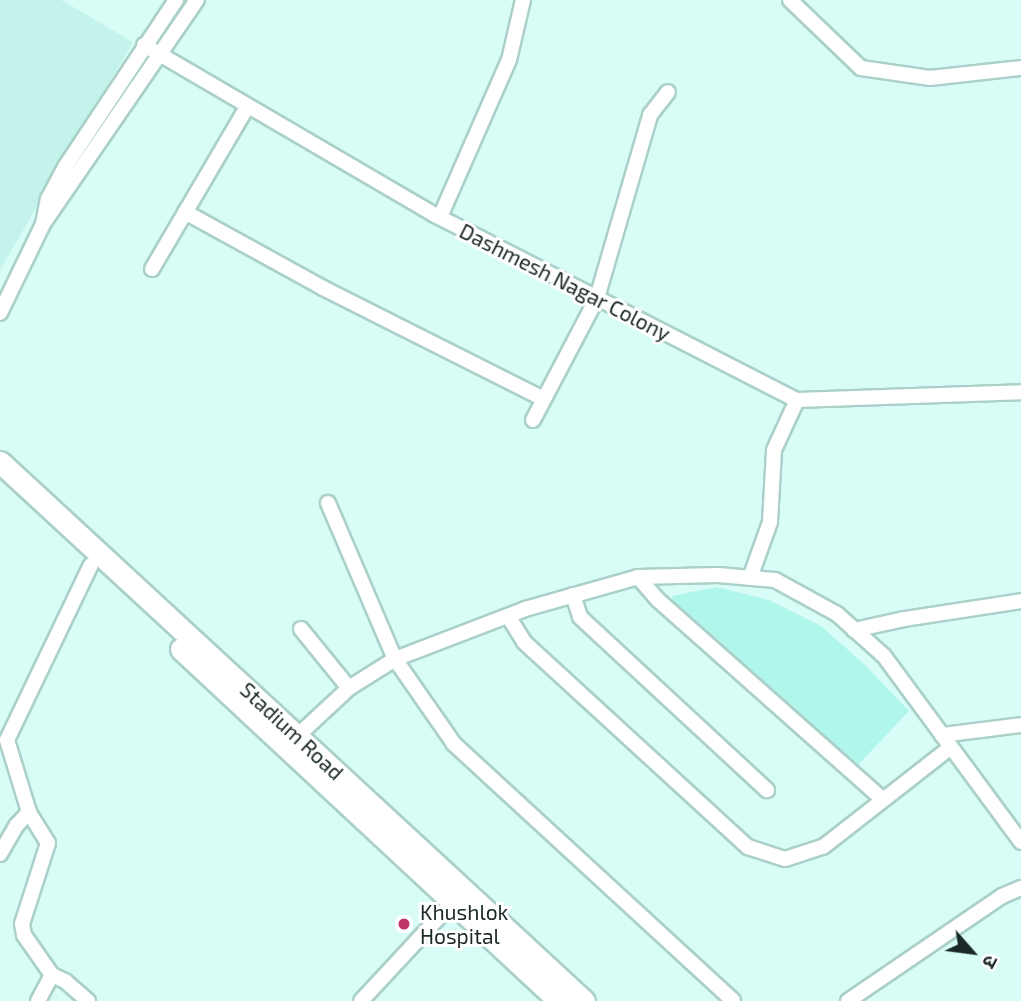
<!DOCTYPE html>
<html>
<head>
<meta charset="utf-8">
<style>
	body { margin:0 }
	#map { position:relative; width:1021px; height:1001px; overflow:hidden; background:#d7fdf6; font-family:"Exo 2","Noto Sans Devanagari",sans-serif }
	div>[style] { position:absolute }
	.built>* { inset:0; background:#c3f3ea }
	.green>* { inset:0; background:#b1f6ea }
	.roads { filter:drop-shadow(2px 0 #aad0c9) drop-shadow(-2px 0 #aad0c9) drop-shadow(0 2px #aad0c9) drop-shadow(0 -2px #aad0c9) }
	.street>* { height:14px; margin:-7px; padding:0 7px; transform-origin:7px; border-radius:7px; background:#fff }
	.secondary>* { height:21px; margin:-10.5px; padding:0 10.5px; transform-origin:10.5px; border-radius:10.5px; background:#fff }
	.dots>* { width:19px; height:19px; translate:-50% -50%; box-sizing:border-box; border:4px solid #fff; border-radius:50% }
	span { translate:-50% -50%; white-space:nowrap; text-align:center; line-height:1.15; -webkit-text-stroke:6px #fff; paint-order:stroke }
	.street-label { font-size:21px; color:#1a2927 }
	.poi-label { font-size:21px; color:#1a2927 }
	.left { translate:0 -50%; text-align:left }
	.north { position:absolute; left:937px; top:917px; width:70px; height:70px; -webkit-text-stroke:5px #fff; paint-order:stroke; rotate:118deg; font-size:19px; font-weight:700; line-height:28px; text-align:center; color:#1a2927 }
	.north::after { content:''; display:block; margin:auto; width:24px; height:32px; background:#1a2927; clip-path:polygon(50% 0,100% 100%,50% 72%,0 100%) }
</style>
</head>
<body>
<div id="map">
	<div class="built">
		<i style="clip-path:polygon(0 0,61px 0,133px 42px,0 270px)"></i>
	</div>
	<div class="green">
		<i style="clip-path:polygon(717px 587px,769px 600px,821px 626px,864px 664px,909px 711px,856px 767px,674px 606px,672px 596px)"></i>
	</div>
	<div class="roads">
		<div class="street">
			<i style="left:790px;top:0;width:98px;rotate:43.8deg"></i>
			<i style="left:861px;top:68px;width:70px;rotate:8.2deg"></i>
			<i style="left:930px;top:78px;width:92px;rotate:-6.3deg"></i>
			<i style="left:144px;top:45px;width:337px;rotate:30.3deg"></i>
			<i style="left:435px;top:215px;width:407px;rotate:27.1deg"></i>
			<i style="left:797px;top:400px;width:224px;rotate:-2deg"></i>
			<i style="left:185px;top:212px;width:158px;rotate:28.8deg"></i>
			<i style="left:323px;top:288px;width:247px;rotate:26.7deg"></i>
			<i style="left:440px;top:217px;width:171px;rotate:-66.3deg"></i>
			<i style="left:509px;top:60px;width:62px;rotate:-76.9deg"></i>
			<i style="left:45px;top:221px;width:268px;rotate:-55.5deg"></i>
			<i style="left:152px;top:269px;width:188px;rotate:-59.6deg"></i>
			<i style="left:0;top:313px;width:99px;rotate:-64.2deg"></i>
			<i style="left:43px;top:224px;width:25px;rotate:-79deg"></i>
			<i style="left:48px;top:199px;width:36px;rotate:-62deg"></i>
			<i style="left:65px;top:167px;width:201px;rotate:-56.4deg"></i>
			<i style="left:533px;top:420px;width:138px;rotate:-62.3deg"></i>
			<i style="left:597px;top:298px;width:191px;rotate:-73.8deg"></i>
			<i style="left:650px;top:115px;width:29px;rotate:-52deg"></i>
			<i style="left:328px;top:503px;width:170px;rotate:66.8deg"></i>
			<i style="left:395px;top:659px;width:103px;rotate:55.2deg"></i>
			<i style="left:454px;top:744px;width:379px;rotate:42.6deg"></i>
			<i style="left:638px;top:577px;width:29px;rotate:49deg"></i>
			<i style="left:657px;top:599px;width:302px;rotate:41.6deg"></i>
			<i style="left:750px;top:578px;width:59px;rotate:-70.3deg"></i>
			<i style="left:770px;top:522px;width:72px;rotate:-86.8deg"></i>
			<i style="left:774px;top:450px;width:55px;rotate:-65.3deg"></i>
			<i style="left:573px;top:595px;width:23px;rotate:72deg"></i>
			<i style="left:580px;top:617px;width:255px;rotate:42.8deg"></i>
			<i style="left:508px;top:616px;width:31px;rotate:58deg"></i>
			<i style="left:524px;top:642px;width:304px;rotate:42.5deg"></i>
			<i style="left:748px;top:847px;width:39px;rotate:18deg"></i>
			<i style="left:785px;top:859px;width:40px;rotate:-18deg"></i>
			<i style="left:823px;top:847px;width:162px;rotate:-38deg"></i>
			<i style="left:301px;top:629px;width:76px;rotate:50.9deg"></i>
			<i style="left:854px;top:630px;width:51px;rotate:-12.4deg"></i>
			<i style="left:904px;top:619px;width:118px;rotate:-8.7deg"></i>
			<i style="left:942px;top:735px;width:80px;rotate:-7.2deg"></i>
			<i style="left:292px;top:741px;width:78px;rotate:-42.9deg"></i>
			<i style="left:349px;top:688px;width:54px;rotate:-32.2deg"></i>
			<i style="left:395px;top:659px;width:139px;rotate:-21deg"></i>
			<i style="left:525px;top:609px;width:117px;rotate:-15.8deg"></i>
			<i style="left:638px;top:577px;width:80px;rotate:-1.4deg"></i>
			<i style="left:718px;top:575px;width:57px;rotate:5deg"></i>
			<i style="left:775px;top:580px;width:71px;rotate:28.7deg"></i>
			<i style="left:837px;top:614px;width:63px;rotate:41.8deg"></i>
			<i style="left:884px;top:656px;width:231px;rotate:53.6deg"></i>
			<i style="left:0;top:854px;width:34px;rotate:-60deg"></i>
			<i style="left:17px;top:825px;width:18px;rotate:-47deg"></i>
			<i style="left:38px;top:1001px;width:30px;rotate:-62deg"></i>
			<i style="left:88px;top:1001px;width:30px;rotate:-139deg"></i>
			<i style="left:65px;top:981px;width:14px;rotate:-155deg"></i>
			<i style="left:52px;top:975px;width:49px;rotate:-125deg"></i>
			<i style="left:24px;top:935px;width:11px;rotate:-100deg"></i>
			<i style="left:22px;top:924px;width:85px;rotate:-72.2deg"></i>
			<i style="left:48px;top:843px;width:36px;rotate:-122deg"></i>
			<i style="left:29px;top:812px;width:75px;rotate:-107deg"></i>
			<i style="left:7px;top:740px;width:194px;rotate:-64.4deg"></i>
			<i style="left:361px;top:1001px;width:135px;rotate:-47.1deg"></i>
			<i style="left:848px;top:1001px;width:186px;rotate:-34.3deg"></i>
			<i style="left:1002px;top:896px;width:21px;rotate:-23deg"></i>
		</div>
		<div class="secondary">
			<i style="left:0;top:462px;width:795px;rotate:42.71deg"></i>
			<i style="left:181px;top:649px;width:517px;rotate:42.96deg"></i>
		</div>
	</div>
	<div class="dots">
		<i style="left:404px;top:924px;background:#c13467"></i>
	</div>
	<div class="street-label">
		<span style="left:565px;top:282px;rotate:27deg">Dashmesh Nagar Colony</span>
		<span style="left:292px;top:731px;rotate:43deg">Stadium Road</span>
	</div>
	<div class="poi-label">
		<span class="left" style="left:420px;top:924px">Khushlok<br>Hospital</span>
	</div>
	<div class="north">उ</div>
</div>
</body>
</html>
